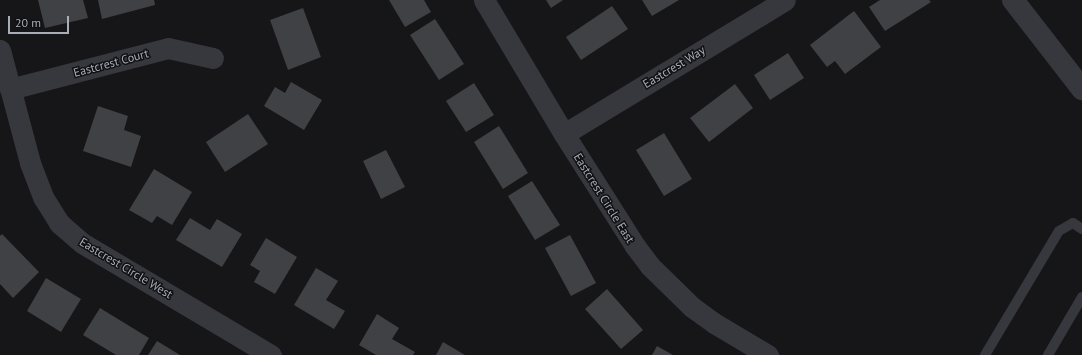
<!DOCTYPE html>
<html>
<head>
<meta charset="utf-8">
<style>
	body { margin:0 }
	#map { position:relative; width:1082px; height:355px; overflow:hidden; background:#161618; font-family:"PT Sans",sans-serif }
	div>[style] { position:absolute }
	.building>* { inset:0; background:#404145 }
	.service>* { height:10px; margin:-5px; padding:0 5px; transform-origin:5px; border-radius:5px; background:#37383d }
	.minor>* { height:21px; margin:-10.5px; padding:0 10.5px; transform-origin:10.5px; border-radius:10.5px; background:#37383d }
	.tertiary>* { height:22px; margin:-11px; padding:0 11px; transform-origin:11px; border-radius:11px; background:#37383d }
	span { translate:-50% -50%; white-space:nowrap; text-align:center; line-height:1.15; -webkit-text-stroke:3px #111113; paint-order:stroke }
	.street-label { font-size:12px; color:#a8adb8 }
	.scale { position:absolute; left:8px; top:16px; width:61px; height:18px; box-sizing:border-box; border:2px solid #a8adb8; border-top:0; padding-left:5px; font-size:12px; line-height:14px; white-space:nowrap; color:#a8adb8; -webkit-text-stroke:3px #111113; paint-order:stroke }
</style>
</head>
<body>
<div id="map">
	<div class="building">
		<i style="clip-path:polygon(38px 0,83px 0,88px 18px,45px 28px)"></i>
		<i style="clip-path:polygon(98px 0,154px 0,155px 5px,102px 19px)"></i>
		<i style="clip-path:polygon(389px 0,424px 0,431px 12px,405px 27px)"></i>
		<i style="clip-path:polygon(546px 0,563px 0,551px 8px)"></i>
		<i style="clip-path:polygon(642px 0,679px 0,652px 16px)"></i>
		<i style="clip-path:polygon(880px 0,929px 0,931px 2px,885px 31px,869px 7px)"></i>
		<i style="clip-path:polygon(612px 6px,628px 29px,581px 60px,566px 37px)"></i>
		<i style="clip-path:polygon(303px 8px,321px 57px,288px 70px,270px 20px)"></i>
		<i style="clip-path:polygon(854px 11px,881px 47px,845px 74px,835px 61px,827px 67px,810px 45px)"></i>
		<i style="clip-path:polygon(435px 19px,464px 64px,439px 80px,410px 35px)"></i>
		<i style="clip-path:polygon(788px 53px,804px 78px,770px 100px,754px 75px)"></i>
		<i style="clip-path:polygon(291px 82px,322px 100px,304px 130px,264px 106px,275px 87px,285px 93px)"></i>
		<i style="clip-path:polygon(474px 83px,494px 115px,466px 132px,446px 101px)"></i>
		<i style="clip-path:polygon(735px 84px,753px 108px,709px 142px,690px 118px)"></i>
		<i style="clip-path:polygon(98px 106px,128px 116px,124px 130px,141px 136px,131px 167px,83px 151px)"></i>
		<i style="clip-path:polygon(248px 114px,268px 144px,225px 172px,206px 142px)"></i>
		<i style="clip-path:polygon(499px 126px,528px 173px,503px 189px,474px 142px)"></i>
		<i style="clip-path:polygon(664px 133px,692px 179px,664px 196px,636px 150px)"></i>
		<i style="clip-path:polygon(386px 150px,405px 187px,381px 199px,363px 161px)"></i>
		<i style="clip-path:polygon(154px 169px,192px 192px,172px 225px,157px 216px,152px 223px,129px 210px)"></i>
		<i style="clip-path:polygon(532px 181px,560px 225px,535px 240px,508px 196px)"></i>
		<i style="clip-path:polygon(190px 218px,210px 230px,217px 219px,242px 234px,222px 267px,176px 240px)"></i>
		<i style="clip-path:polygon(2px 234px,39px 272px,13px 298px,0 284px,0 236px)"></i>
		<i style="clip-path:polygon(570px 235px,596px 283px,571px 296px,545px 248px)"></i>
		<i style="clip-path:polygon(266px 238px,297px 257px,275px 294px,254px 282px,260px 271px,250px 265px)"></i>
		<i style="clip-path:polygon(316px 268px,338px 281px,326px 300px,345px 311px,334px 329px,294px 305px)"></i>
		<i style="clip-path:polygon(46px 278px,81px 299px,61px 332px,27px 311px)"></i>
		<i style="clip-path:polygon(607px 289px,643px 330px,621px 349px,585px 309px)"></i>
		<i style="clip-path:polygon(100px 308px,149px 338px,139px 355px,116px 355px,83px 335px)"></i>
		<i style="clip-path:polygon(377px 314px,399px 328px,392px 339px,415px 352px,413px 355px,376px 355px,359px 345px)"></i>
		<i style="clip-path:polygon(157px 341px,180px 355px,148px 355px)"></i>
		<i style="clip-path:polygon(443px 342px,465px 355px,436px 355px)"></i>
		<i style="clip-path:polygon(657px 346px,673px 355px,652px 355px)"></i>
	</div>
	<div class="service">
		<i style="left:985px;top:355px;width:144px;rotate:-59.2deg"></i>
		<i style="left:1059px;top:231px;width:16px;rotate:-30deg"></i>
		<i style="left:1073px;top:223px;width:11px;rotate:34deg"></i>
		<i style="left:1048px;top:355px;width:67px;rotate:-59.6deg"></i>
	</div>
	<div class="minor">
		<i style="left:484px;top:0;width:156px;rotate:59.2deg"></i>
		<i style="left:564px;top:134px;width:133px;rotate:57.6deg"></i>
		<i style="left:635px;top:246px;width:25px;rotate:53deg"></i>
		<i style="left:650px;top:266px;width:59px;rotate:44.3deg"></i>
		<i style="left:692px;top:307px;width:27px;rotate:36deg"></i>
		<i style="left:714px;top:323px;width:63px;rotate:30.7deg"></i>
		<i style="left:0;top:50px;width:117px;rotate:75.1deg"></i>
		<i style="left:30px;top:163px;width:36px;rotate:69deg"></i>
		<i style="left:43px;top:197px;width:31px;rotate:58deg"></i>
		<i style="left:59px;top:223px;width:30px;rotate:41deg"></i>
		<i style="left:82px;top:243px;width:220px;rotate:30.7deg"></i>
		<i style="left:10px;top:89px;width:163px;rotate:-14.5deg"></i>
		<i style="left:168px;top:48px;width:46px;rotate:12.5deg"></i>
		<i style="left:564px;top:134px;width:258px;rotate:-31.2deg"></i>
	</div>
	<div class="tertiary">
		<i style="left:1013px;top:0;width:113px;rotate:52.2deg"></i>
	</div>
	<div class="street-label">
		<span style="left:111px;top:63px;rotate:-15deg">Eastcrest Court</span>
		<span style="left:674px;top:67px;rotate:-31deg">Eastcrest Way</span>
		<span style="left:604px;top:198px;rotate:58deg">Eastcrest Circle East</span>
		<span style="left:126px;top:268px;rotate:31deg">Eastcrest Circle West</span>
	</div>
	<div class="scale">20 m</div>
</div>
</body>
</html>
